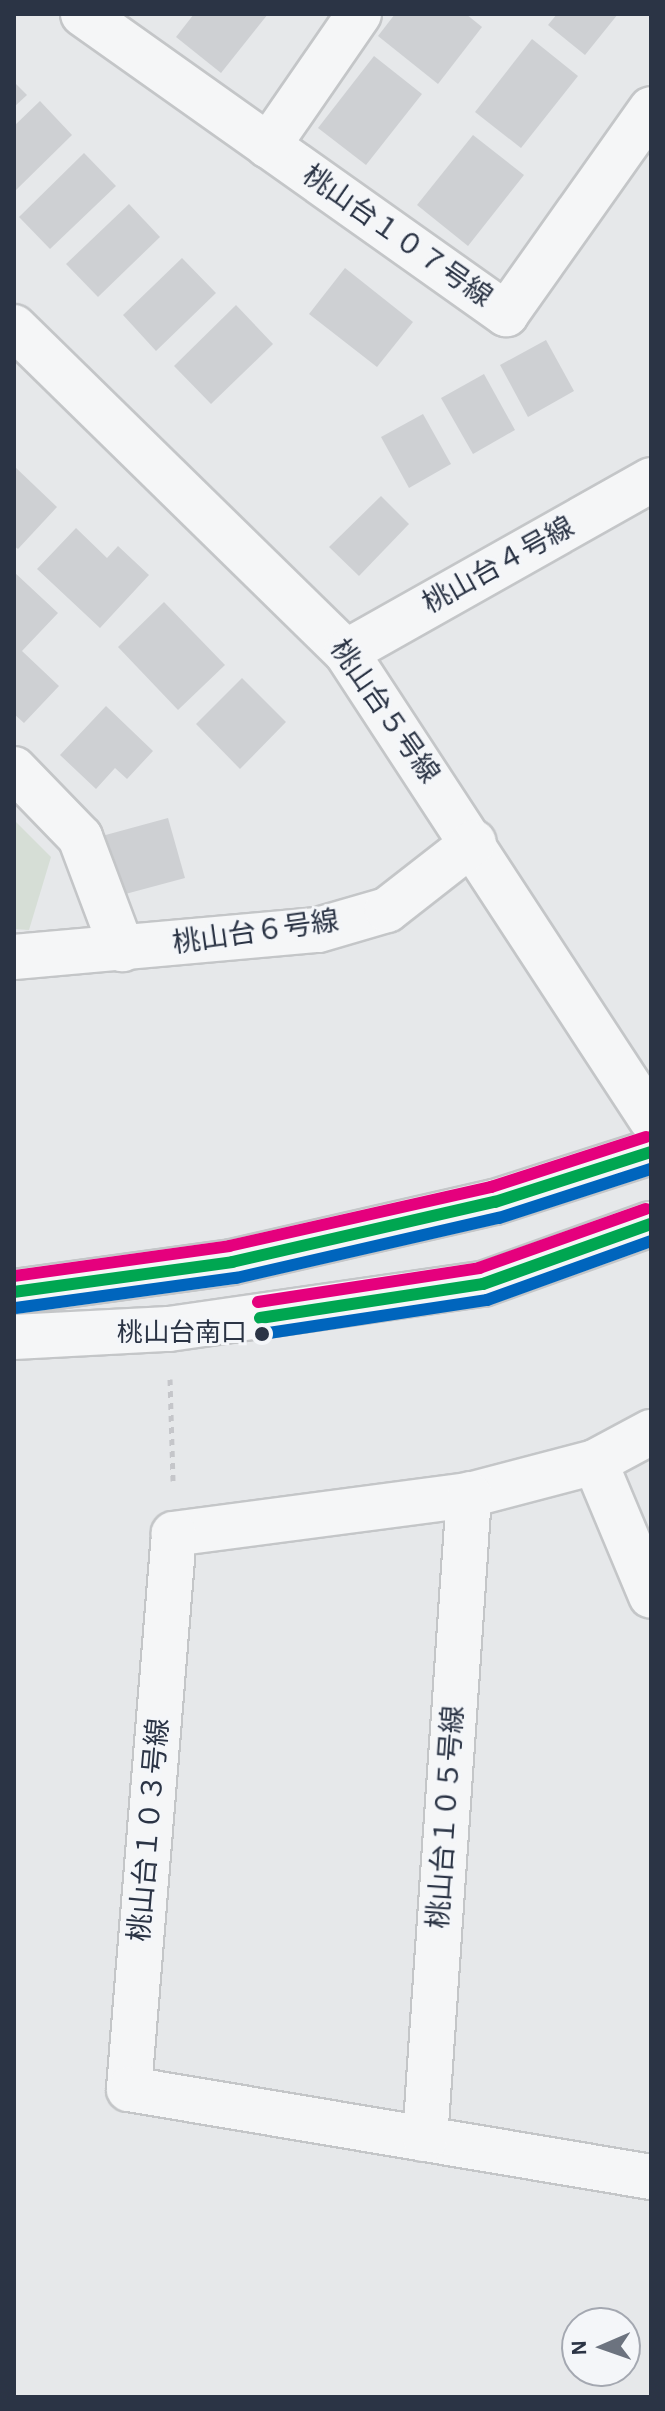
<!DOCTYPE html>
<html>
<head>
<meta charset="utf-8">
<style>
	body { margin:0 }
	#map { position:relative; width:665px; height:2411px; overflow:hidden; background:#e6e8ea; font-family:"Alegreya Sans","Noto Sans JP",sans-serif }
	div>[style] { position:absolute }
	.green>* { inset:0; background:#d6ded6 }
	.building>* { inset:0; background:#ced0d3 }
	.path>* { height:5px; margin-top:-2.5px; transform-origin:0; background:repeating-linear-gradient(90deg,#c5c6ca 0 6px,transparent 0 12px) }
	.roads { filter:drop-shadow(2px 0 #c4c6c8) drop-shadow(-2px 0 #c4c6c8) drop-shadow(0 2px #c4c6c8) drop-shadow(0 -2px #c4c6c8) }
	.minor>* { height:44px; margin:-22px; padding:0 22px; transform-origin:22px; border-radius:22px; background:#f5f6f7 }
	.tertiary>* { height:44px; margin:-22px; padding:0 22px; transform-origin:22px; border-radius:22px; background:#f5f6f7 }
	.bus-1>* { height:12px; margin:-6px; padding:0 6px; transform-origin:6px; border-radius:6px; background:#00a651 }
	.bus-2>* { height:12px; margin:-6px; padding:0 6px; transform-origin:6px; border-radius:6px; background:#0065bd }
	.bus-3>* { height:12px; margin:-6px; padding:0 6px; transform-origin:6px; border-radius:6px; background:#e5007d }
	.dots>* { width:22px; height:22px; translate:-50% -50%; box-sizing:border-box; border:4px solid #f4f6f9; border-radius:50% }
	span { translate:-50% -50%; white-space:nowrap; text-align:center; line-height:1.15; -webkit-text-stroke:6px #f4f6f9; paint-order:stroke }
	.bus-label { font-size:26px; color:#2b3445 }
	.right { translate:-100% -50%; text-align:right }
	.street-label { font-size:28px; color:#2b3445 }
	.frame { position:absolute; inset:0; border:16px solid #2b3445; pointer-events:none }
	.north { position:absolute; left:561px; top:2307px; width:80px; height:80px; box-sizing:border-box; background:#f4f6f9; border:2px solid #a4a8b1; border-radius:50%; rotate:268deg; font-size:22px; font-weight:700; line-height:32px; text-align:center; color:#2b3445 }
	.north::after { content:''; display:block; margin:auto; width:28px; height:36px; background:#6c737f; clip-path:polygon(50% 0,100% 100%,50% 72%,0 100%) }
</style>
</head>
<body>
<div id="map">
	<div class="green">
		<i style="clip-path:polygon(14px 820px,51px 857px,29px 930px,14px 929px)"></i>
	</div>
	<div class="building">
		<i style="clip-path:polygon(194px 14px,268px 14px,221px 73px,176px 37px)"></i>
		<i style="clip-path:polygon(395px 14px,466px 14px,482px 27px,438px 84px,378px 36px)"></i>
		<i style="clip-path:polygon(557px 14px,618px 14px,585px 55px,548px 25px)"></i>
		<i style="clip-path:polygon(532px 39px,578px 76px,521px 148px,475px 112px)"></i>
		<i style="clip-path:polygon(374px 56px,422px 94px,366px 165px,318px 128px)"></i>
		<i style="clip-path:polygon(14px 82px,27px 95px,14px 107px)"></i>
		<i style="clip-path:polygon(40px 101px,72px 135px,14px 192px,14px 126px)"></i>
		<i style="clip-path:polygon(473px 135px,524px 175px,468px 246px,417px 205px)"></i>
		<i style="clip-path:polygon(84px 153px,116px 186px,50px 249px,19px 217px)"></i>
		<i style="clip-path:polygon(129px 204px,160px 237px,98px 297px,66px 264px)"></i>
		<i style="clip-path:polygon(182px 258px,216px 293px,156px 351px,123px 315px)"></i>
		<i style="clip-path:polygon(345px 268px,413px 322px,377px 367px,309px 314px)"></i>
		<i style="clip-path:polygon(236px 305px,273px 344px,211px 404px,174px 366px)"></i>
		<i style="clip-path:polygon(546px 340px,574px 391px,528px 417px,500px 365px)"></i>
		<i style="clip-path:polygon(484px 374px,515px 430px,473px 454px,441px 398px)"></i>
		<i style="clip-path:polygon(423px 414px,451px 464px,409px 488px,381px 437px)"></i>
		<i style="clip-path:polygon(14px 466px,57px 507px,18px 549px,14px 546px)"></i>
		<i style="clip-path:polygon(381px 496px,409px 524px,359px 576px,329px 547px)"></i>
		<i style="clip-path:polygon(76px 528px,107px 558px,118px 546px,149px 575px,100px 628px,37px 569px)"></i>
		<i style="clip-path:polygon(14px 572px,58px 613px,22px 651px,59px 686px,24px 723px,14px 714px)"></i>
		<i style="clip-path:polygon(164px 602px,225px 665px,178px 710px,118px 647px)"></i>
		<i style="clip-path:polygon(242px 678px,286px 722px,240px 769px,196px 724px)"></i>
		<i style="clip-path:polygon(106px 706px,153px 751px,127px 779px,115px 768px,96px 789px,60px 755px)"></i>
		<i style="clip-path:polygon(168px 818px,185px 878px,118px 896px,102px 836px)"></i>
	</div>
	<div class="path">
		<i style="left:170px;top:1379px;width:102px;rotate:88.3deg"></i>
	</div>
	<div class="roads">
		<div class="minor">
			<i style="left:83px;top:14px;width:519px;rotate:35.35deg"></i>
			<i style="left:506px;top:314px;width:251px;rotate:-54.7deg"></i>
			<i style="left:268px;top:146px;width:160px;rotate:-55.4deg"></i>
			<i style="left:14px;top:327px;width:465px;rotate:44.4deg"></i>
			<i style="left:346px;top:652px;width:558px;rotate:56.85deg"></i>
			<i style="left:346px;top:652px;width:350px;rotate:-29.4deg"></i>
			<i style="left:14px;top:769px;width:95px;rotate:45.9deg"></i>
			<i style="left:80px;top:837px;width:120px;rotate:69.4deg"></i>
			<i style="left:14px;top:957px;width:305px;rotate:-5.1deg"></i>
			<i style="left:318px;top:930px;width:72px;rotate:-16.2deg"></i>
			<i style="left:387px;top:910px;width:110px;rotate:-38deg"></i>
			<i style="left:651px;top:1432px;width:64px;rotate:151.8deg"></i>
			<i style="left:595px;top:1462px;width:130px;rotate:165.3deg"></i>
			<i style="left:469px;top:1495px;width:298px;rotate:172.5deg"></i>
			<i style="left:174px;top:1534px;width:557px;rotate:94.64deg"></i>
			<i style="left:129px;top:2089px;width:529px;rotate:9.57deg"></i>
			<i style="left:595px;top:1462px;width:145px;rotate:67.3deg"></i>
			<i style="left:425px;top:2139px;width:646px;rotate:-86.09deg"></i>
		</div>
		<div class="tertiary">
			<i style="left:14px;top:1292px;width:220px;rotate:-7.8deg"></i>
			<i style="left:232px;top:1262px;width:270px;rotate:-12.9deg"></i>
			<i style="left:495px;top:1202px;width:164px;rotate:-17.8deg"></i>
			<i style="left:14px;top:1337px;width:155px;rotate:-3deg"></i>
			<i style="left:169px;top:1329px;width:317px;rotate:-8.2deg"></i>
			<i style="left:483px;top:1284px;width:178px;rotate:-19.7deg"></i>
		</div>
	</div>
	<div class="bus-1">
		<i style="left:14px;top:1292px;width:220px;rotate:-7.8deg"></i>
		<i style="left:232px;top:1262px;width:270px;rotate:-12.9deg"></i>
		<i style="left:495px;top:1202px;width:164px;rotate:-17.8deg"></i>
		<i style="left:260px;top:1318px;width:226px;rotate:-8.7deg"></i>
		<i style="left:483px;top:1284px;width:178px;rotate:-19.7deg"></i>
	</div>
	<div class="bus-2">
		<i style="left:16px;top:1308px;width:222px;rotate:-7.8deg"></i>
		<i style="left:236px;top:1278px;width:270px;rotate:-12.9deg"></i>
		<i style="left:499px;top:1218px;width:160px;rotate:-17.9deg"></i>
		<i style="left:262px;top:1334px;width:228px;rotate:-8.6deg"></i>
		<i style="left:487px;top:1300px;width:174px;rotate:-19.8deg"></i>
	</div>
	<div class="bus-3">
		<i style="left:14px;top:1276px;width:217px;rotate:-7.9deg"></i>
		<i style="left:229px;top:1246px;width:269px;rotate:-12.7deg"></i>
		<i style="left:491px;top:1187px;width:163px;rotate:-17.9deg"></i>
		<i style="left:258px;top:1302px;width:224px;rotate:-8.7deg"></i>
		<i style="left:479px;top:1268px;width:177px;rotate:-19.5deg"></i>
	</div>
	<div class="dots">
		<i style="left:262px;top:1334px;background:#2b3445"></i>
	</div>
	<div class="bus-label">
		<span class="right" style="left:247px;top:1334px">桃山台南口</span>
	</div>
	<div class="street-label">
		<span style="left:397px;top:237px;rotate:35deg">桃山台１０７号線</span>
		<span style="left:499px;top:566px;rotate:-29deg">桃山台４号線</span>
		<span style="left:384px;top:712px;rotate:55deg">桃山台５号線</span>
		<span style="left:256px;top:933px;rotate:-8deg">桃山台６号線</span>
		<span style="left:447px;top:1817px;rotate:-86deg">桃山台１０５号線</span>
		<span style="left:150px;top:1830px;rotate:-85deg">桃山台１０３号線</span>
	</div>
	<div class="frame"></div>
	<div class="north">N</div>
</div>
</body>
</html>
